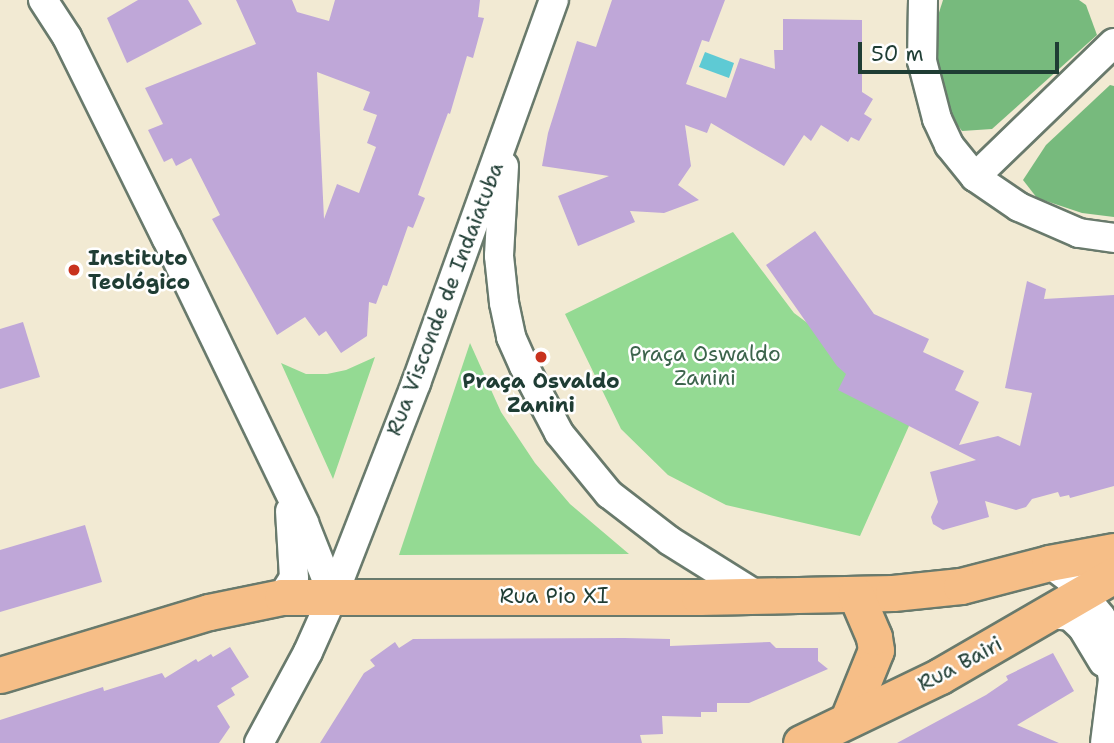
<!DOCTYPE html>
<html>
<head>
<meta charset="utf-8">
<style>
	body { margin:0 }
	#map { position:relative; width:1114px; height:743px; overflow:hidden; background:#f2ead3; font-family:"Shantell Sans",sans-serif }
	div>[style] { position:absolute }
	.green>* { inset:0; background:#94da93 }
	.forest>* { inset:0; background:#77ba7d }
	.water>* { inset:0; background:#5ecad4 }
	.building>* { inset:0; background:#bfa7d8 }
	.roads { filter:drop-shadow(2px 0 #697a6c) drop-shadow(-2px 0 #697a6c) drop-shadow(0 2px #697a6c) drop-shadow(0 -2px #697a6c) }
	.minor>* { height:28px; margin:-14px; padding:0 14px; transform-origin:14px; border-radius:14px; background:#fff }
	.major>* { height:35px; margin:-17.5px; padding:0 17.5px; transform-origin:17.5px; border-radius:17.5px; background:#f6be87 }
	.dots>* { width:19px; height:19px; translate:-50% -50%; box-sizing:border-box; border:4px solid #fff; border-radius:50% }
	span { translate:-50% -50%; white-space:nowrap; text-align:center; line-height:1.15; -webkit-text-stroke:5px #fff; paint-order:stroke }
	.poi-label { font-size:21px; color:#1f3d34; font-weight:700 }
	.left { translate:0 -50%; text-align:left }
	.street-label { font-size:21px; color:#1f3d34 }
	.park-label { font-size:21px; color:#3c644c }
	.scale { position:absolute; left:858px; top:42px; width:201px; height:32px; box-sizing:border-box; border:4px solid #1f3d34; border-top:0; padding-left:9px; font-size:21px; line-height:24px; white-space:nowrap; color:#1f3d34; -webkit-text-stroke:5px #fff; paint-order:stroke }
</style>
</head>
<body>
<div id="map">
	<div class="green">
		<i style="clip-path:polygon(733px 232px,794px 313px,864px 365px,925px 390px,860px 536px,726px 505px,668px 475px,621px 429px,565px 314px)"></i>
		<i style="clip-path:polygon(470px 343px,501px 412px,535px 463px,570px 504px,629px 554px,399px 555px)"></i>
		<i style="clip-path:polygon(375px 357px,333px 479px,281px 363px,306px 374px,327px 374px,346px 370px)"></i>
	</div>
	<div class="forest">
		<i style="clip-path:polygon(943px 0,1079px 0,1086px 5px,1097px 35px,992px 129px,962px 131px,946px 110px,937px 65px,936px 22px)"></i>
		<i style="clip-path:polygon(1110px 85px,1114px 86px,1114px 217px,1082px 213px,1037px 198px,1023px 180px,1046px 145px)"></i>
	</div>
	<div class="water">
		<i style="clip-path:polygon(705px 52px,734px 63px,729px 78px,699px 67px)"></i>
	</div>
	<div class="building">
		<i style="clip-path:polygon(138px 0,188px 0,202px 24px,127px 63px,107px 18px)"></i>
		<i style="clip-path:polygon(evenodd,236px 0,292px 0,297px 12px,329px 21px,335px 0,480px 0,478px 17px,484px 18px,473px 58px,467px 56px,450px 114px,448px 113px,418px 195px,425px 198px,413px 228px,408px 226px,387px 286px,383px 285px,376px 304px,369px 302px,367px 336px,341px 353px,326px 331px,319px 336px,305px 317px,277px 335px,212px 219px,220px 215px,191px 158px,176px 166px,172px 158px,164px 162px,148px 130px,163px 124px,145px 88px,256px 44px,236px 0,317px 72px,370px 92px,363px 110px,377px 115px,367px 143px,376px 147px,359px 193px,337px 184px,324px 219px,317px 72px)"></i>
		<i style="clip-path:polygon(612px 0,725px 0,709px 42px,702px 40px,686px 84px,726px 98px,740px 58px,775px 69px,774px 50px,783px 50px,783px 19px,862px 20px,862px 92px,873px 99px,864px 114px,872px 119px,859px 141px,851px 137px,848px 142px,821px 125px,811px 141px,804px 135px,784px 166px,711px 123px,707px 133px,685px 125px,691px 166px,678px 185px,699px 200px,664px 213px,630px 211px,635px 222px,578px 246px,558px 196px,609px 176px,542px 166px,548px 133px,577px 41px,596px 47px)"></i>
		<i style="clip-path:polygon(815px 231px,874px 314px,929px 339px,923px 352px,964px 371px,955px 390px,979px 402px,959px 445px,998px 436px,1020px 446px,1032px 393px,1005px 388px,1027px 281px,1046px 289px,1044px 299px,1114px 295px,1114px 486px,1070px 498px,1069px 495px,1060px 497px,1058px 492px,1032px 499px,1026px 507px,1016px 510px,985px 501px,989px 517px,943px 530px,933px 524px,931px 517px,938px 502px,930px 472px,976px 460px,838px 390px,846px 374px,837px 366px,766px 265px)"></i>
		<i style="clip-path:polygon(23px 322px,40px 377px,0 389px,0 329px)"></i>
		<i style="clip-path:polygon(85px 525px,102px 582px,0 612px,0 550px)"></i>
		<i style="clip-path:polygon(624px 638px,670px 639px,670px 646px,770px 642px,776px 648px,818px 648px,818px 661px,828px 669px,749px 703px,717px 703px,717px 712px,701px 712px,701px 717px,662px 716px,663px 734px,640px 735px,642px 743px,320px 743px,364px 673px,375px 666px,370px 660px,395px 642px,399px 648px,413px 639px)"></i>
		<i style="clip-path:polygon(230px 647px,249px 677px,231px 688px,235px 695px,217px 706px,230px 727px,219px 743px,0 743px,0 720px,103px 687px,104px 691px,162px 673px,165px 678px,196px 659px,198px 662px,211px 654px,213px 657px)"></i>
		<i style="clip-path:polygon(1053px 653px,1074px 691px,1017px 725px,1059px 743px,897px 743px,986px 695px,1008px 680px,1006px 676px)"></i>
	</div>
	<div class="roads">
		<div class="minor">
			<i style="left:43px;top:0;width:44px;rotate:57deg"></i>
			<i style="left:67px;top:37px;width:225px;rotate:63.7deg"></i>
			<i style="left:167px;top:239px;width:315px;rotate:64.2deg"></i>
			<i style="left:304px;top:523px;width:79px;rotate:68.3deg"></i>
			<i style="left:923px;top:0;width:61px;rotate:90.9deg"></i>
			<i style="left:922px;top:61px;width:60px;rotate:75.5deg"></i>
			<i style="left:937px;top:119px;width:29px;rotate:65deg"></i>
			<i style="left:949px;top:145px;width:41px;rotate:50.9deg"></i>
			<i style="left:975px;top:177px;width:53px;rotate:34.3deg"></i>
			<i style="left:1019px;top:207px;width:65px;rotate:23.4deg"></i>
			<i style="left:1079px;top:233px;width:35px;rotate:8deg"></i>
			<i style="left:504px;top:166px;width:90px;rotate:93.2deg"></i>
			<i style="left:499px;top:256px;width:47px;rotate:83.9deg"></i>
			<i style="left:504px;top:303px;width:35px;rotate:78deg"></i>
			<i style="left:511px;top:337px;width:32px;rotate:66deg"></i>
			<i style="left:524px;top:366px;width:76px;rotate:62.4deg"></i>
			<i style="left:559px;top:433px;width:79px;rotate:50.7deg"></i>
			<i style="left:609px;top:494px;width:77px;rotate:37.6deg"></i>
			<i style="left:670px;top:541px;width:104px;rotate:32deg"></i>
			<i style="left:975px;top:177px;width:193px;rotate:-44deg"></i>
			<i style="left:1049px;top:563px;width:25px;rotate:37deg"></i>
			<i style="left:1069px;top:578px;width:50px;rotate:50.6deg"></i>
			<i style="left:1101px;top:617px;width:63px;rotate:79deg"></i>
			<i style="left:1113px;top:679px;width:64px;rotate:97.1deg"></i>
			<i style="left:282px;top:597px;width:22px;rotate:-58deg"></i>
			<i style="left:294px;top:578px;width:67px;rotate:-93.4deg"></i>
			<i style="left:1049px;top:614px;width:21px;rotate:5deg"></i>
			<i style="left:1070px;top:616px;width:16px;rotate:43deg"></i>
			<i style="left:1082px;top:627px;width:41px;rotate:59deg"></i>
			<i style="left:259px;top:743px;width:103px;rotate:-61.7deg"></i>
			<i style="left:308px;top:652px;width:61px;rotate:-65.9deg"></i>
			<i style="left:333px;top:596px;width:229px;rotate:-68.7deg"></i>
			<i style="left:416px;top:383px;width:407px;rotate:-70.2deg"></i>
		</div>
		<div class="major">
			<i style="left:0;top:675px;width:218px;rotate:-16.8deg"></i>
			<i style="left:209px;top:612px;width:75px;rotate:-11.6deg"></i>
			<i style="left:282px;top:597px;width:417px"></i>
			<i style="left:699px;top:597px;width:194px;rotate:-1.2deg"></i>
			<i style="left:893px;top:593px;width:68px;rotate:-5.9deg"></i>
			<i style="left:961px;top:586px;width:91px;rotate:-14.6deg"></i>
			<i style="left:1049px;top:563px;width:66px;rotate:-10.5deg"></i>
			<i style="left:848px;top:719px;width:74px;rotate:-67.9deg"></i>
			<i style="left:876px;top:650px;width:13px;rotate:-99deg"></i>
			<i style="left:874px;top:637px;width:46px;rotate:-113.2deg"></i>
			<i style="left:801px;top:743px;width:154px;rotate:-25.7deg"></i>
			<i style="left:940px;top:676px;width:201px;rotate:-30.1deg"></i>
		</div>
	</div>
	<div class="dots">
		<i style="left:74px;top:270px;background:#c8321e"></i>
		<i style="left:541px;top:357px;background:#c8321e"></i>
	</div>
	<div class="poi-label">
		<span class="left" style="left:88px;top:270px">Instituto<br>Teológico</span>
		<span style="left:541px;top:393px">Praça Osvaldo<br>Zanini</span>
	</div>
	<div class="street-label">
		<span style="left:445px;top:299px;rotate:-69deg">Rua Visconde de Indaiatuba</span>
		<span style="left:554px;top:596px">Rua Pio XI</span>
		<span style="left:960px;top:664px;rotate:-28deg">Rua Bairi</span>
	</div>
	<div class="park-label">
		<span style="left:705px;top:366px">Praça Oswaldo<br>Zanini</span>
	</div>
	<div class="scale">50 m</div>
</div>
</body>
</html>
